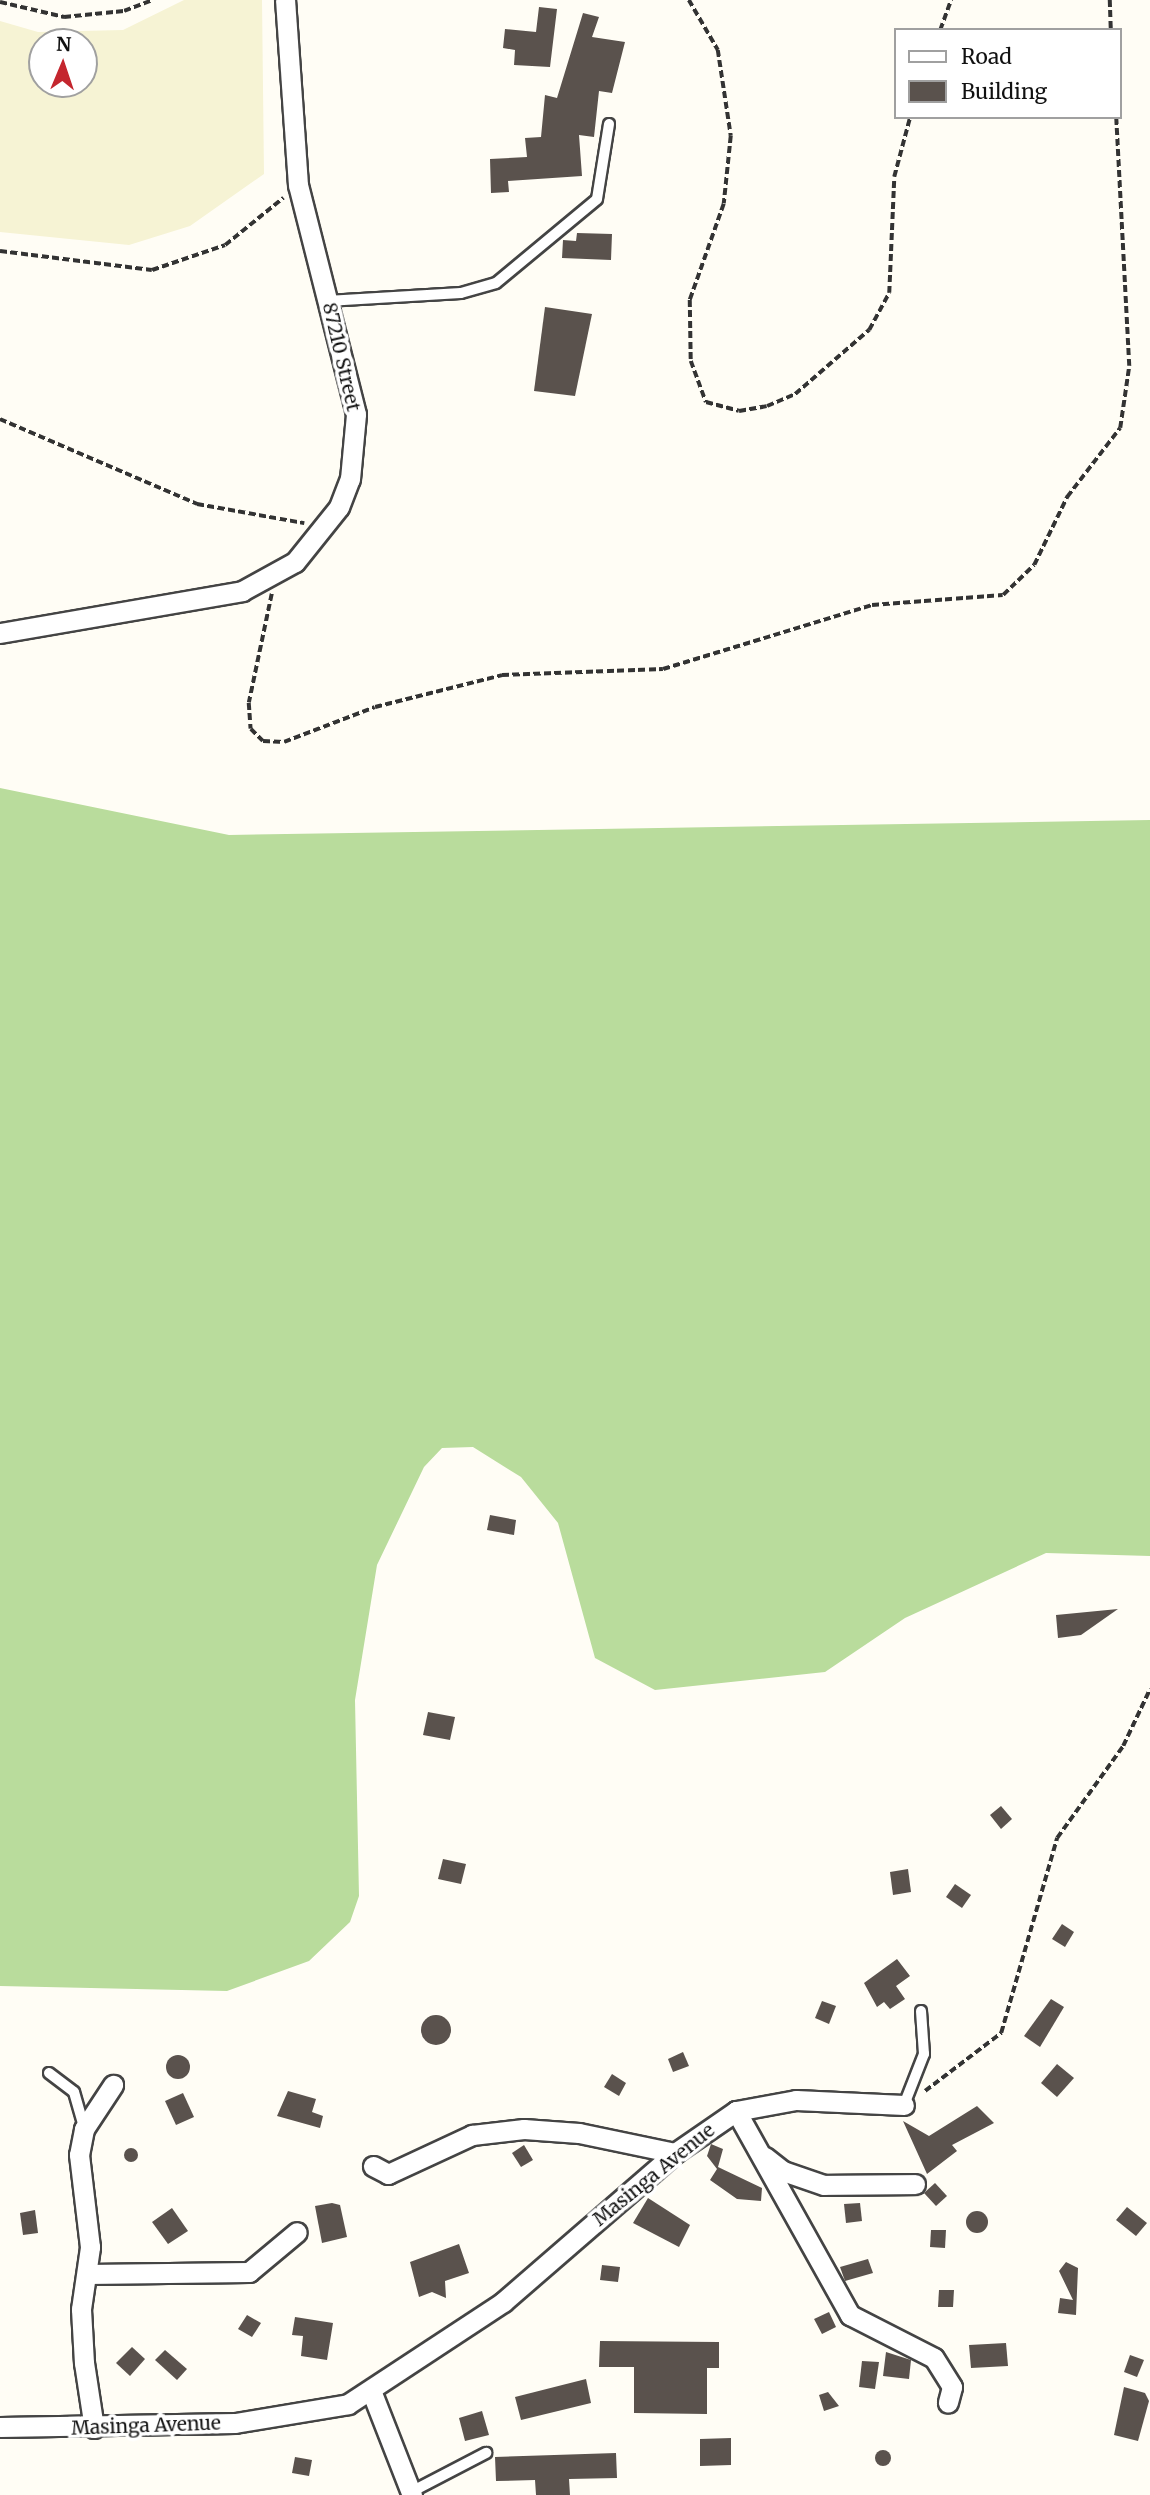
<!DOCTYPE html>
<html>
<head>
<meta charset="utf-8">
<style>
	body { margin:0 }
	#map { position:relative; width:1150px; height:2495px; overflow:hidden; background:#fffdf5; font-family:Merriweather,serif }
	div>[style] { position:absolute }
	.farmland>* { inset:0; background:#f6f3d4 }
	.forest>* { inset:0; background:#b9dc9c }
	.building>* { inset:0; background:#5a524d }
	.round { border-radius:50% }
	.path>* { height:3.5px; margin-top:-1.75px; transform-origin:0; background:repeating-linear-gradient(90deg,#333 0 7px,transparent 0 10.5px) }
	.roads { filter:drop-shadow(2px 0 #444) drop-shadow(-2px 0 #444) drop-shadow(0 2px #444) drop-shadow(0 -2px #444) }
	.lane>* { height:10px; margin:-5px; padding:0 5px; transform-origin:5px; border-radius:5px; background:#fff }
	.street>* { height:19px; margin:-9.5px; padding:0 9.5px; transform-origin:9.5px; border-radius:9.5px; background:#fff }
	span { translate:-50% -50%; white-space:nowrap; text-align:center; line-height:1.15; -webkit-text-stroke:7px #fff; paint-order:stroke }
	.street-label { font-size:19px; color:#111 }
	.legend { position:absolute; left:894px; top:28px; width:228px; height:91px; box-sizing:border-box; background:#fff; border:2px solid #a0a0a0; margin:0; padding:9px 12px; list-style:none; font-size:21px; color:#111 }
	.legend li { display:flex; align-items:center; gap:14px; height:35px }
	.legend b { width:35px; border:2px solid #a0a0a0 }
	.north { position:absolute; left:28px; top:28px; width:70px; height:70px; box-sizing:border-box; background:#fff; border:2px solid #a0a0a0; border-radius:50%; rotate:2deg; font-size:19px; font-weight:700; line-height:28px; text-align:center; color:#111 }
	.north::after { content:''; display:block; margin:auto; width:24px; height:32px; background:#c4262e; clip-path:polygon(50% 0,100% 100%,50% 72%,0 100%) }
</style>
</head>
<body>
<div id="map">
	<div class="farmland">
		<i style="clip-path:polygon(evenodd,184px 0,262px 0,264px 174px,190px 226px,129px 245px,0 232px,0 21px,38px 32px,123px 30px,184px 0,42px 42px,84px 42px,84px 84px,42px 84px,42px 42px)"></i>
	</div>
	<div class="forest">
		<i style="clip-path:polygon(0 788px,229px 835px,1150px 820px,1150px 1556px,1046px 1553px,905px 1618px,825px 1672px,655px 1690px,595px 1658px,558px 1523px,521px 1477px,473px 1447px,442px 1448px,424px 1467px,377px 1565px,355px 1700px,359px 1896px,350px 1922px,309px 1961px,227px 1991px,0 1986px)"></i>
	</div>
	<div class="building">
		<i style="clip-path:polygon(539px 7px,557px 9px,550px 67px,514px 65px,515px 50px,503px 48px,505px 29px,536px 32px)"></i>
		<i style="clip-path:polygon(583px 13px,599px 17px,592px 37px,625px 42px,612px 93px,599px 91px,594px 137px,579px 135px,582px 176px,508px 181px,509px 192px,491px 193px,490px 159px,527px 157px,525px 138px,541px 137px,545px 95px,557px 98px)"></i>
		<i style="clip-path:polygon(577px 233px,612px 234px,611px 260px,562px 258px,563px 240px,576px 241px)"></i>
		<i style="clip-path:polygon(545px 307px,592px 314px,575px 396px,534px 391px)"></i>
		<i style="clip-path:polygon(490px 1515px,516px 1520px,514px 1535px,487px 1530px)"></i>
		<i style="clip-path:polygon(1118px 1609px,1081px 1635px,1058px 1638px,1056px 1615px)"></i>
		<i style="clip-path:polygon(428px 1712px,455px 1717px,450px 1740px,423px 1735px)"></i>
		<i style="clip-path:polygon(1001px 1806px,1012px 1819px,1001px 1829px,990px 1815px)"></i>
		<i style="clip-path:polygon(443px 1859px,466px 1864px,461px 1884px,438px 1879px)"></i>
		<i style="clip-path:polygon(908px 1869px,911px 1892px,893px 1895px,890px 1872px)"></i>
		<i style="clip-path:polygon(955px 1884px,971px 1895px,962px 1908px,946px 1897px)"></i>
		<i style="clip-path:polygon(1062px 1924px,1074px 1932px,1065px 1947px,1052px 1939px)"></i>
		<i style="clip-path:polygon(897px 1959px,910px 1976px,896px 1986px,905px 1999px,890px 2009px,884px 2002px,877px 2007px,864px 1983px)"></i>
		<i style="clip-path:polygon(1051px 1999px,1064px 2007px,1040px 2047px,1024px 2036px)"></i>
		<i style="clip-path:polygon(822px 2001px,836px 2006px,829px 2024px,815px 2018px)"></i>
		<i class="round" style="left:421px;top:2015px;width:30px;height:30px"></i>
		<i style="clip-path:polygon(683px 2052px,689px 2066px,673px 2072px,668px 2059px)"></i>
		<i class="round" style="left:166px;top:2055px;width:24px;height:24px"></i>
		<i style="clip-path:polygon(1057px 2064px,1074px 2078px,1057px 2097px,1041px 2083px)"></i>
		<i style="clip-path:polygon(612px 2074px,626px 2083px,619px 2096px,604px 2087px)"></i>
		<i style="clip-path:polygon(288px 2091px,316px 2099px,312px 2112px,323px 2116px,320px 2128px,277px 2116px)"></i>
		<i style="clip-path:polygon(183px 2093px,194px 2117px,176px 2125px,165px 2101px)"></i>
		<i style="clip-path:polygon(977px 2106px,994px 2123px,952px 2145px,957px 2151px,927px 2174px,903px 2121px,929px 2136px)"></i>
		<i style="clip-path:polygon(711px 2144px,723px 2149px,718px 2167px,762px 2188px,761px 2201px,737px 2199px,710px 2180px,717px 2169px,707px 2156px)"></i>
		<i style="clip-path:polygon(524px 2145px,533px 2160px,521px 2167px,512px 2153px)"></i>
		<i class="round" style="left:124px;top:2148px;width:14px;height:14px"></i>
		<i style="clip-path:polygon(935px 2183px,947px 2196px,936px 2206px,924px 2193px)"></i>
		<i style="clip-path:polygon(648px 2198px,690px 2225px,679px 2247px,633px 2223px)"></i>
		<i style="clip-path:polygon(332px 2203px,340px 2205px,347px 2237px,322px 2243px,315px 2206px)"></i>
		<i style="clip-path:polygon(860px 2203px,862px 2221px,846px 2223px,844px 2204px)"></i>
		<i style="clip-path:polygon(1127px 2207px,1147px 2223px,1136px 2236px,1116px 2220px)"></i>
		<i style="clip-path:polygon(172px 2208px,188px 2231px,168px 2244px,152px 2222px)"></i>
		<i style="clip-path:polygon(35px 2210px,38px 2233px,23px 2235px,20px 2213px)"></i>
		<i class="round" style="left:966px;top:2211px;width:22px;height:22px"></i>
		<i style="clip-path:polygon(931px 2230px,946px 2230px,945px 2248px,930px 2247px)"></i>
		<i style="clip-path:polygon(459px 2244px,469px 2273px,445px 2281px,446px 2298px,432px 2292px,419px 2297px,410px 2262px)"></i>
		<i style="clip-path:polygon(868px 2259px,873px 2273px,845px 2281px,840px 2267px)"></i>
		<i style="clip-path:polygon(1066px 2262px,1078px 2268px,1076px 2315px,1058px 2313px,1060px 2298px,1073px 2300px,1059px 2271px)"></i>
		<i style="clip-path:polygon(602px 2265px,620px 2267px,618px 2282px,600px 2280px)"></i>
		<i style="clip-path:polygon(939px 2290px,954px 2290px,953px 2307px,938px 2307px)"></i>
		<i style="clip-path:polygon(829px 2312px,836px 2327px,822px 2334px,814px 2319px)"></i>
		<i style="clip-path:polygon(247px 2315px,261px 2323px,252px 2337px,238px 2329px)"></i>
		<i style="clip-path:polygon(295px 2317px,333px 2323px,327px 2360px,301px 2356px,303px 2336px,292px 2335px)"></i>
		<i style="clip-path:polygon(600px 2341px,719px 2342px,719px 2368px,707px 2368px,707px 2414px,634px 2413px,634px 2367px,599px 2367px)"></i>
		<i style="clip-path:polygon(1006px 2343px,1008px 2366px,971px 2368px,969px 2345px)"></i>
		<i style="clip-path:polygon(132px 2347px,145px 2359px,130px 2376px,116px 2363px)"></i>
		<i style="clip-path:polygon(165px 2350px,187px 2369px,177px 2380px,155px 2360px)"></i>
		<i style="clip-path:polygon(886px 2352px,911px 2360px,909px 2379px,883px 2376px)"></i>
		<i style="clip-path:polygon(1130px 2355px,1144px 2360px,1137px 2377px,1124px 2372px)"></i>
		<i style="clip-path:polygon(862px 2361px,879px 2362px,875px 2389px,859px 2387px)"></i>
		<i style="clip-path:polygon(586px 2379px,591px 2403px,521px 2420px,515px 2397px)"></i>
		<i style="clip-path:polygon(1124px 2387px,1145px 2393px,1149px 2401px,1138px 2441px,1114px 2435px)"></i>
		<i style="clip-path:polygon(828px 2392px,839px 2406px,824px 2411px,819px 2395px)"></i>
		<i style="clip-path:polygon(482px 2411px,489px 2435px,465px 2441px,459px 2418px)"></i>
		<i style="clip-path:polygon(731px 2438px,731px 2465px,700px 2466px,700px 2439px)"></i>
		<i class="round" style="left:875px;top:2450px;width:16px;height:16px"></i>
		<i style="clip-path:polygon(616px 2453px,617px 2478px,569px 2479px,570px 2495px,536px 2495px,535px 2480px,496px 2481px,495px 2457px)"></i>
		<i style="clip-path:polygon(295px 2457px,312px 2460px,309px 2476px,292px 2473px)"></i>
	</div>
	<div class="path">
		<i style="left:689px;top:0;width:58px;rotate:59.9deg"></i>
		<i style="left:718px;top:50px;width:87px;rotate:81.4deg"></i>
		<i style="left:731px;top:136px;width:68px;rotate:95.9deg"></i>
		<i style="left:724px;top:204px;width:102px;rotate:109.5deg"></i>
		<i style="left:690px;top:300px;width:61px;rotate:89.1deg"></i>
		<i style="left:691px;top:361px;width:44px;rotate:69.9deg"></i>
		<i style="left:706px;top:402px;width:34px;rotate:15deg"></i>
		<i style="left:739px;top:411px;width:28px;rotate:-10deg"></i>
		<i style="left:767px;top:406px;width:30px;rotate:-23deg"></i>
		<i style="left:795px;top:394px;width:98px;rotate:-40.9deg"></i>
		<i style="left:869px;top:330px;width:42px;rotate:-61.6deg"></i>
		<i style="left:889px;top:293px;width:116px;rotate:-87.5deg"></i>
		<i style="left:894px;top:177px;width:62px;rotate:-75.1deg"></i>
		<i style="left:1110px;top:0;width:30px;rotate:88deg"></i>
		<i style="left:0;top:2px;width:66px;rotate:13.2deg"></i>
		<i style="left:64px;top:17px;width:60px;rotate:-5.7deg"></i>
		<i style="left:124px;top:11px;width:30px;rotate:-21deg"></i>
		<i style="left:940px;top:30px;width:32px;rotate:-70deg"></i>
		<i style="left:0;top:251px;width:153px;rotate:7.1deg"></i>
		<i style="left:152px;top:270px;width:77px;rotate:-18.9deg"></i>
		<i style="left:225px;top:245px;width:75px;rotate:-39deg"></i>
		<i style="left:0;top:419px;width:215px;rotate:23.3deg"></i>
		<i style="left:197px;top:504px;width:109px;rotate:10.1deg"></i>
		<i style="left:272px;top:594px;width:111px;rotate:101.9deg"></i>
		<i style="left:249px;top:703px;width:26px;rotate:86deg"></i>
		<i style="left:251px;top:729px;width:17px;rotate:45deg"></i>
		<i style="left:263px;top:741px;width:21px;rotate:3deg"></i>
		<i style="left:284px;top:742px;width:97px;rotate:-21deg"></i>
		<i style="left:375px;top:707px;width:131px;rotate:-14.1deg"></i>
		<i style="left:502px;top:675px;width:161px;rotate:-2.1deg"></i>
		<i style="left:663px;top:669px;width:219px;rotate:-17deg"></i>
		<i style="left:872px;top:605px;width:131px;rotate:-4.4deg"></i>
		<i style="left:1003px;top:595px;width:43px;rotate:-44.1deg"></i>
		<i style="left:1034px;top:565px;width:76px;rotate:-64.1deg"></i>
		<i style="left:1067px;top:497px;width:87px;rotate:-52.5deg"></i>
		<i style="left:1120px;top:428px;width:63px;rotate:-81.7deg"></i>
		<i style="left:1129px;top:366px;width:249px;rotate:-93deg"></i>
		<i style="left:925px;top:2091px;width:96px;rotate:-37.3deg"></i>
		<i style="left:1001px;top:2033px;width:203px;rotate:-74deg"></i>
		<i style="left:1057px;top:1838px;width:113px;rotate:-54.3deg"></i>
		<i style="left:1123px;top:1746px;width:63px;rotate:-64.7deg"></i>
	</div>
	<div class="roads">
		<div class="lane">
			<i style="left:327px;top:301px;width:134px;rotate:-3.4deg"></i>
			<i style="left:461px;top:293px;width:36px;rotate:-16deg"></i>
			<i style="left:496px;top:283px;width:131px;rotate:-39.7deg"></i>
			<i style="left:597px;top:199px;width:76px;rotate:-80.9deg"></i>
			<i style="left:49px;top:2073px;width:31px;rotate:37deg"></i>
			<i style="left:74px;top:2092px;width:37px;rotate:74deg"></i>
			<i style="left:904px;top:2105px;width:55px;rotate:-68.6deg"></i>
			<i style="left:924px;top:2054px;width:43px;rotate:-94deg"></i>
			<i style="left:411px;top:2492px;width:85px;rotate:-27.5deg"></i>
		</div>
		<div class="street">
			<i style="left:0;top:633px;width:246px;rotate:-9.8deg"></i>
			<i style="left:242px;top:591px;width:60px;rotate:-28.7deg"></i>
			<i style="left:295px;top:562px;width:70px;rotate:-51.3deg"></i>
			<i style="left:339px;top:507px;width:30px;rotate:-69deg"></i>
			<i style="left:350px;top:479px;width:65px;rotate:-84.7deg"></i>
			<i style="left:356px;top:414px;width:236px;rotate:-104.2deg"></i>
			<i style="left:298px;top:185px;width:185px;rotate:-94deg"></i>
			<i style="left:736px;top:2111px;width:234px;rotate:60.8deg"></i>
			<i style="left:850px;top:2315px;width:94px;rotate:27.1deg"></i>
			<i style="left:934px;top:2358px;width:34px;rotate:58deg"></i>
			<i style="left:952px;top:2387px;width:16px;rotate:105deg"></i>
			<i style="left:765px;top:2157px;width:23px;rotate:38deg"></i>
			<i style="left:783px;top:2171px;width:43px;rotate:18.9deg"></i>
			<i style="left:824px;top:2185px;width:91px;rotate:-0.6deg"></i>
			<i style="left:373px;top:2166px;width:17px;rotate:28deg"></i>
			<i style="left:388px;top:2174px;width:93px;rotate:-24.9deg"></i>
			<i style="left:472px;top:2135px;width:52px;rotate:-6.6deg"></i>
			<i style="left:524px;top:2129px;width:55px;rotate:4.2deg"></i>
			<i style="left:579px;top:2133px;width:98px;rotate:11.8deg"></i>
			<i style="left:87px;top:2274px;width:162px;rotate:-0.7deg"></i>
			<i style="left:249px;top:2272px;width:62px;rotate:-39.8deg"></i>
			<i style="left:372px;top:2393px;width:110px;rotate:68.6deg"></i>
			<i style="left:0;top:2427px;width:235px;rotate:-1deg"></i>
			<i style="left:235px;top:2423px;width:115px;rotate:-9.5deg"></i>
			<i style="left:348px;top:2404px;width:186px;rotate:-33.3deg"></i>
			<i style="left:503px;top:2302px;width:228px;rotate:-40.9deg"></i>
			<i style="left:675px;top:2153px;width:74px;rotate:-34.5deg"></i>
			<i style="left:736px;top:2111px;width:61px;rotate:-10.4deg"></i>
			<i style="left:796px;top:2100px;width:108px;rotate:2.7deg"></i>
			<i style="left:94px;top:2428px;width:66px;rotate:-98.7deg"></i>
			<i style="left:84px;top:2363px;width:54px;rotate:-93.2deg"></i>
			<i style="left:81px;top:2309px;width:63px;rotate:-81.7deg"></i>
			<i style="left:90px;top:2247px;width:93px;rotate:-96.8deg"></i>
			<i style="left:79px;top:2155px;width:26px;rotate:-79deg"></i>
			<i style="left:84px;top:2129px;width:53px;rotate:-56.6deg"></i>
		</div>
	</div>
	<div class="street-label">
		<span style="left:341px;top:357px;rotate:77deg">87210 Street</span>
		<span style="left:654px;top:2175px;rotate:-39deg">Masinga Avenue</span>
		<span style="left:146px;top:2426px;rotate:-2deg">Masinga Avenue</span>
	</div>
	<ul class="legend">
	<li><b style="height:9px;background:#fff"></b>Road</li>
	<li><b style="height:19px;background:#5a524d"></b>Building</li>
	</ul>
	<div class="north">N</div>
</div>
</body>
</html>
